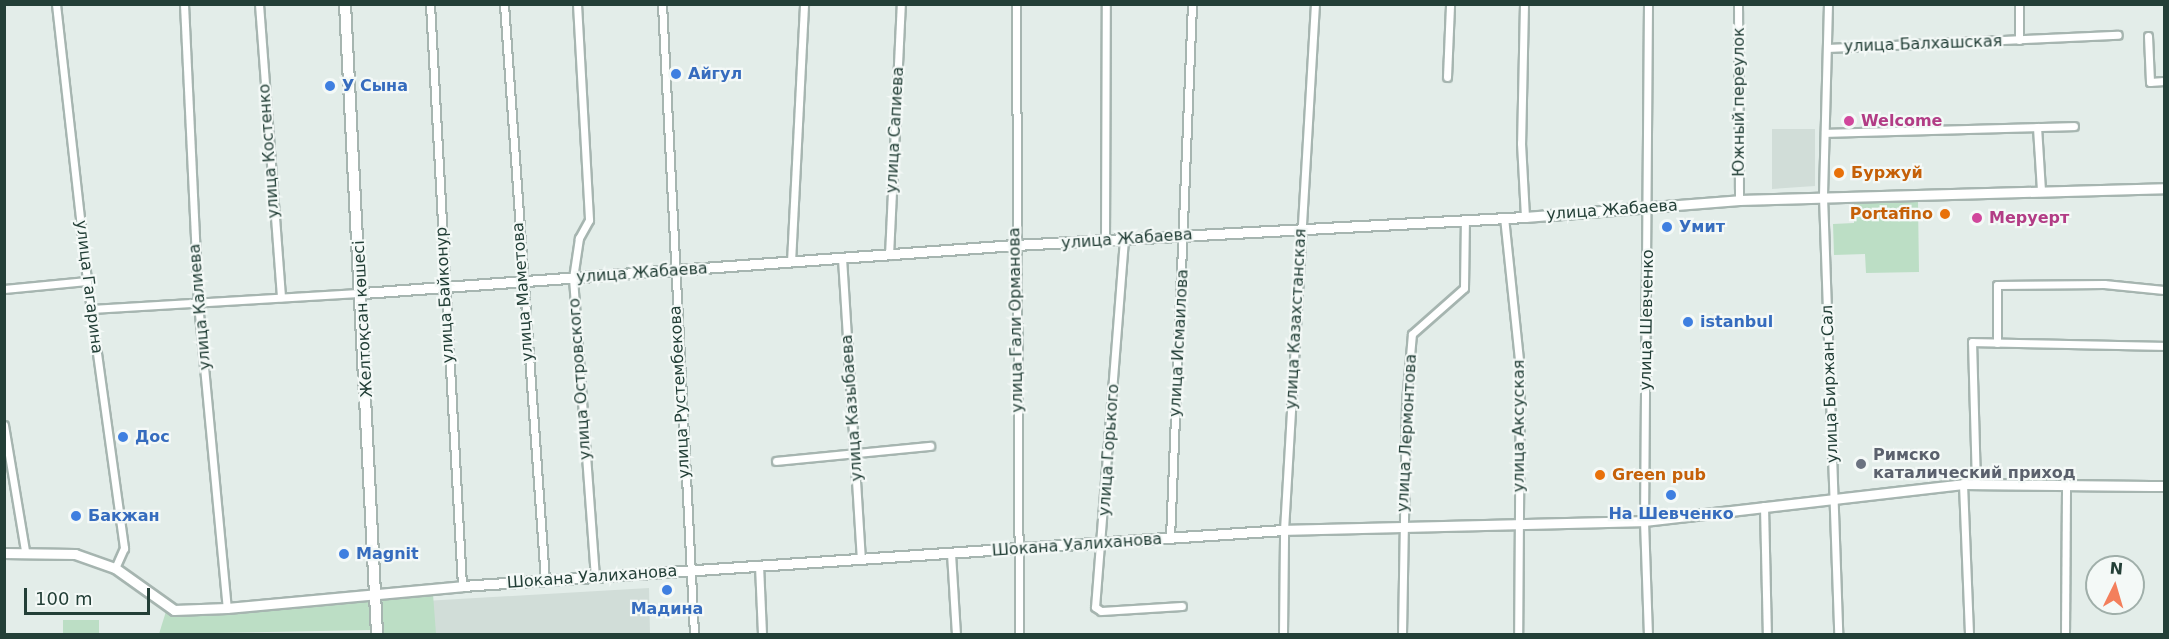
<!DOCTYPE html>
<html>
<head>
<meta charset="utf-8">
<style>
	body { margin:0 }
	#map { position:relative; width:2169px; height:639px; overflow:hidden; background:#e3ede9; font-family:"DejaVu Sans",sans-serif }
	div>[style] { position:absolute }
	.built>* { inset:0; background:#d1ddd8 }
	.green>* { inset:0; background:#bcdec5 }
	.roads { filter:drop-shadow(2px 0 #a6b5b0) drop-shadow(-2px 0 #a6b5b0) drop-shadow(0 2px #a6b5b0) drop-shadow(0 -2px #a6b5b0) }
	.minor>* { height:7px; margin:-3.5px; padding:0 3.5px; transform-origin:3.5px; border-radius:3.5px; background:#fff }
	.tertiary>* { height:9px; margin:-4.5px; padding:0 4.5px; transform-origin:4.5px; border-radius:4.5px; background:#fff }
	.secondary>* { height:10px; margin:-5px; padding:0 5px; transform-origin:5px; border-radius:5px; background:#fff }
	.dots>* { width:16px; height:16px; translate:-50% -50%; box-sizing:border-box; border:3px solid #f4f9f7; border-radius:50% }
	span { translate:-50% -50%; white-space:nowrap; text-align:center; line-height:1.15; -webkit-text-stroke:4.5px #f4f9f7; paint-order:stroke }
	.street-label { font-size:16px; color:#233f37 }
	.shop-label { font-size:16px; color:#366cbe; font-weight:700 }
	.left { translate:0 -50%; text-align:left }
	.hotel-label { font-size:16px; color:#b23c85; font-weight:700 }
	.food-label { font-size:16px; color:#c56008; font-weight:700 }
	.right { translate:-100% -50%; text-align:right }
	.worship-label { font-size:16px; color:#5b616d; font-weight:700 }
	.frame { position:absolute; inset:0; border:6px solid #233f37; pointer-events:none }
	.north { position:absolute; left:2085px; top:555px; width:60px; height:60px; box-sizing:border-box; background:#f4f9f7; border:2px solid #a0afaa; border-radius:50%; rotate:5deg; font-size:16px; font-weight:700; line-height:24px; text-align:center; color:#233f37 }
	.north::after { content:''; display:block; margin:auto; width:21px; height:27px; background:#f37f5c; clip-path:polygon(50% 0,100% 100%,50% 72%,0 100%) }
	.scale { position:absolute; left:24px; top:588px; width:126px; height:27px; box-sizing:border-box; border:3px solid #233f37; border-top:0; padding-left:8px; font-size:18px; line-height:21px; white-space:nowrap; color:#233f37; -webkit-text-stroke:4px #f4f9f7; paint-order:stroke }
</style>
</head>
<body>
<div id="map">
	<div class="built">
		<i style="clip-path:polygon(1772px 129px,1815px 129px,1815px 186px,1772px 189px)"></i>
		<i style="clip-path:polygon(649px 588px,650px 634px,392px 634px,390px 603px)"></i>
	</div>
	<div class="green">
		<i style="clip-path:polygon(1918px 202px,1919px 272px,1866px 273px,1865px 254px,1834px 255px,1833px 224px,1854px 223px,1854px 203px)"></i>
		<i style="clip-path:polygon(433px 594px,436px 634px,382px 634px,381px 598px)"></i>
		<i style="clip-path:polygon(375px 596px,374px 630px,159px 634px,167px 608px)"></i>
		<i style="clip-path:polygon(63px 620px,99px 620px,99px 634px,63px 634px)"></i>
	</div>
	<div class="roads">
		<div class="minor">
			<i style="left:56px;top:4px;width:279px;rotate:83.6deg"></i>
			<i style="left:87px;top:281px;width:270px;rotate:82.1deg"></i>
			<i style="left:124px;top:548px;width:22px;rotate:114deg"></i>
			<i style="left:184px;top:4px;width:299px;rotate:87.3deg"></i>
			<i style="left:198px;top:303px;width:306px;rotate:84.6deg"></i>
			<i style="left:259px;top:4px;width:294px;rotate:85.7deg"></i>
			<i style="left:430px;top:4px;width:583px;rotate:86.85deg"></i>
			<i style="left:504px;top:4px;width:577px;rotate:85.93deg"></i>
			<i style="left:577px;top:4px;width:216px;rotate:86.8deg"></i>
			<i style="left:589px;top:220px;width:21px;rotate:119deg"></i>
			<i style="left:579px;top:238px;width:40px;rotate:98.5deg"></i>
			<i style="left:573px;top:278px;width:300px;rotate:85.8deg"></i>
			<i style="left:662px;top:4px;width:631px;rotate:87.09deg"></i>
			<i style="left:1016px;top:4px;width:630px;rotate:89.73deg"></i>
			<i style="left:1524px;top:4px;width:139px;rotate:91.2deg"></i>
			<i style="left:1521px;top:143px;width:74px;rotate:86.9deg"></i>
			<i style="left:1648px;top:4px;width:517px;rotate:90.44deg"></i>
			<i style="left:1644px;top:521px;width:113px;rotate:88deg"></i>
			<i style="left:1738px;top:4px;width:196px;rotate:89.7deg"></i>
			<i style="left:1828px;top:4px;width:192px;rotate:91.5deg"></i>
			<i style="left:1823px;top:196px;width:438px;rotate:88deg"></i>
			<i style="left:2148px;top:36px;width:46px;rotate:87.5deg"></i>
			<i style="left:2150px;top:82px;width:14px;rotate:-4deg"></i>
			<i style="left:2019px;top:40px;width:36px;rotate:-90deg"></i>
			<i style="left:1827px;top:48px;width:291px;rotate:-2.6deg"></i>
			<i style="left:1447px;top:77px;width:73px;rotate:-87.6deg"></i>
			<i style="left:2037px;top:127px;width:64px;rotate:86.4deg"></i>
			<i style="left:1825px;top:133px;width:249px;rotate:-1.6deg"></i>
			<i style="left:1504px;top:217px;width:154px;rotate:84deg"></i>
			<i style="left:1520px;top:370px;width:264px;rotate:90.4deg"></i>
			<i style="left:1124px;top:239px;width:369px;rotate:94.5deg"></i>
			<i style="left:1095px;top:607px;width:7px;rotate:34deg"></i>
			<i style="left:1101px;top:611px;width:81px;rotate:-3.5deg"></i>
			<i style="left:1105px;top:240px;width:236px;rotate:-89.8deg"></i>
			<i style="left:889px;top:255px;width:251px;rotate:-87.3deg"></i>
			<i style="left:842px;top:258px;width:301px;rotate:86.4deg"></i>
			<i style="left:791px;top:262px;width:258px;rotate:-87.1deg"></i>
			<i style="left:4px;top:289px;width:83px;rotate:-5.5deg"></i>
			<i style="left:91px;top:309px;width:272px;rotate:-3.4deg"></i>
			<i style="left:1997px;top:343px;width:58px;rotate:-90deg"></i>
			<i style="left:1997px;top:285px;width:107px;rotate:-0.5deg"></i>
			<i style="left:2104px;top:284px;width:60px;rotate:5.7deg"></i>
			<i style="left:4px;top:425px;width:128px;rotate:80.5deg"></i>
			<i style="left:776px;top:461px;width:155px;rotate:-5.6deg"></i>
			<i style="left:1963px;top:484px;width:150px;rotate:87.7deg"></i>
			<i style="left:1976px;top:484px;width:142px;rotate:-91.6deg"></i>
			<i style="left:1972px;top:342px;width:192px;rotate:1.2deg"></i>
			<i style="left:1764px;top:506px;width:128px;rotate:88.7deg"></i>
			<i style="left:1170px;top:538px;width:534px;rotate:-87.64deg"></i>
			<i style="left:951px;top:553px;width:81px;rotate:86.5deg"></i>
			<i style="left:759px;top:565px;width:69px;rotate:87.5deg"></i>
			<i style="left:1283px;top:634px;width:104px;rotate:-89.4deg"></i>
			<i style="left:1284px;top:530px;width:527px;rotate:-86.63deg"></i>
			<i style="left:1402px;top:634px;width:232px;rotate:-89deg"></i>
			<i style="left:1406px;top:402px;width:68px;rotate:-85deg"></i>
			<i style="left:1412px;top:334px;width:69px;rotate:-41.5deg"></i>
			<i style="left:1464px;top:288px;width:69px;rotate:-89.2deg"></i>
			<i style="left:2065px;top:634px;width:152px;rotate:-89.6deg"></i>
		</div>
		<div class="tertiary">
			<i style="left:363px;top:293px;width:654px;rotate:-4.21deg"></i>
			<i style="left:1015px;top:245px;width:511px;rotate:-3.14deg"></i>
			<i style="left:1525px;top:217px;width:215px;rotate:-4.5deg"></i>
			<i style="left:1739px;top:200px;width:425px;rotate:-1.6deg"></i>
			<i style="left:4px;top:553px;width:71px;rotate:0.8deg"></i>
			<i style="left:75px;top:554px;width:42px;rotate:19.3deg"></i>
			<i style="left:115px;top:568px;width:72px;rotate:35.4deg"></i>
			<i style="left:174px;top:610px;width:53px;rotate:-2.2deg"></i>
			<i style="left:227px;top:608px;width:236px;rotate:-5.3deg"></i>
			<i style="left:462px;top:586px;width:824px;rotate:-3.9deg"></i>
			<i style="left:1284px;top:530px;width:360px;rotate:-1.4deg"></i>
			<i style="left:1644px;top:521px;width:321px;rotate:-6.6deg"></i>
			<i style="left:1963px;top:484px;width:201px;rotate:0.6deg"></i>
		</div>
		<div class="secondary">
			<i style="left:345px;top:4px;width:631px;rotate:87.09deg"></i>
		</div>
	</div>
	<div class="dots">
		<i style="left:676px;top:74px;background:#3f7fe0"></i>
		<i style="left:330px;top:86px;background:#3f7fe0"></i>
		<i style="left:1849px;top:121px;background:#d1479c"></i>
		<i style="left:1839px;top:173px;background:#e8710a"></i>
		<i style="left:1945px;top:214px;background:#e8710a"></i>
		<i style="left:1977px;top:218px;background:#d1479c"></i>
		<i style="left:1667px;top:227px;background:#3f7fe0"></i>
		<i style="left:1688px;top:322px;background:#3f7fe0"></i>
		<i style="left:123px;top:437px;background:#3f7fe0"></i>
		<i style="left:1861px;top:464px;background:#6b7280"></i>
		<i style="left:1600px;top:475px;background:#e8710a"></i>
		<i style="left:1671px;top:495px;background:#3f7fe0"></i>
		<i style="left:76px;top:516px;background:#3f7fe0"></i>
		<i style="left:344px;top:554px;background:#3f7fe0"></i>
		<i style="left:667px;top:590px;background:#3f7fe0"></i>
	</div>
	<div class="street-label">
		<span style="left:1923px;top:44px;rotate:-2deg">улица Балхашская</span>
		<span style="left:1739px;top:102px;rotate:-90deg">Южный переулок</span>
		<span style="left:895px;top:130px;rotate:-87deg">улица Сапиева</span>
		<span style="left:269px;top:151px;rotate:-94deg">улица Костенко</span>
		<span style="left:1612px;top:210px;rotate:-4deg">улица Жабаева</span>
		<span style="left:1127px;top:239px;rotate:-4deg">улица Жабаева</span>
		<span style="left:642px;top:273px;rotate:-4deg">улица Жабаева</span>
		<span style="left:89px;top:287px;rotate:83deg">улица Гагарина</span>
		<span style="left:523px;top:292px;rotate:-94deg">улица Маметова</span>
		<span style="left:445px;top:295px;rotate:-93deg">улица Байконур</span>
		<span style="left:200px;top:307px;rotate:-95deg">улица Калиева</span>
		<span style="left:363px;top:319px;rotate:-93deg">Желтоқсан көшесі</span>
		<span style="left:1296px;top:319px;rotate:-87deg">улица Казахстанская</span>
		<span style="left:1016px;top:320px;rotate:-91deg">улица Гали Орманова</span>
		<span style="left:1647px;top:320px;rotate:-89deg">улица Шевченко</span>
		<span style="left:1179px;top:343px;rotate:-87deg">улица Исмаилова</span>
		<span style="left:580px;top:379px;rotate:-94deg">улица Островского</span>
		<span style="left:1830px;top:384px;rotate:-92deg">улица Биржан Сал</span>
		<span style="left:680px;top:392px;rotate:-93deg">улица Рустембекова</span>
		<span style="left:852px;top:408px;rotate:-94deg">улица Казыбаева</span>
		<span style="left:1519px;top:426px;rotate:-90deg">улица Аксуская</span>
		<span style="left:1407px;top:433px;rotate:-87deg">улица Лермонтова</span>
		<span style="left:1109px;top:450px;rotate:-86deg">улица Горького</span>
		<span style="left:1077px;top:545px;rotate:-4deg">Шокана Уалиханова</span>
		<span style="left:592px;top:577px;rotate:-4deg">Шокана Уалиханова</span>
	</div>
	<div class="shop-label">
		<span class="left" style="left:688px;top:74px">Айгул</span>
		<span class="left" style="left:342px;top:86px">У Сына</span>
		<span class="left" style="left:1679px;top:227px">Умит</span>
		<span class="left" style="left:1700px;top:322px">istanbul</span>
		<span class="left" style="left:135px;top:437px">Дос</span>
		<span style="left:1671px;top:514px">На Шевченко</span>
		<span class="left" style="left:88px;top:516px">Бакжан</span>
		<span class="left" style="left:356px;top:554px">Magnit</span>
		<span style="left:667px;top:609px">Мадина</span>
	</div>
	<div class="hotel-label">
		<span class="left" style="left:1861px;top:121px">Welcome</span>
		<span class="left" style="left:1989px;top:218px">Меруерт</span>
	</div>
	<div class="food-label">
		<span class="left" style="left:1851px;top:173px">Буржуй</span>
		<span class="right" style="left:1933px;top:214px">Portafino</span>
		<span class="left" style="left:1612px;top:475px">Green pub</span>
	</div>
	<div class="worship-label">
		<span class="left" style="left:1873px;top:464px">Римско<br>каталический приход</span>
	</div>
	<div class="frame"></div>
	<div class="north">N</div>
	<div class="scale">100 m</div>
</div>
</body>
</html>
